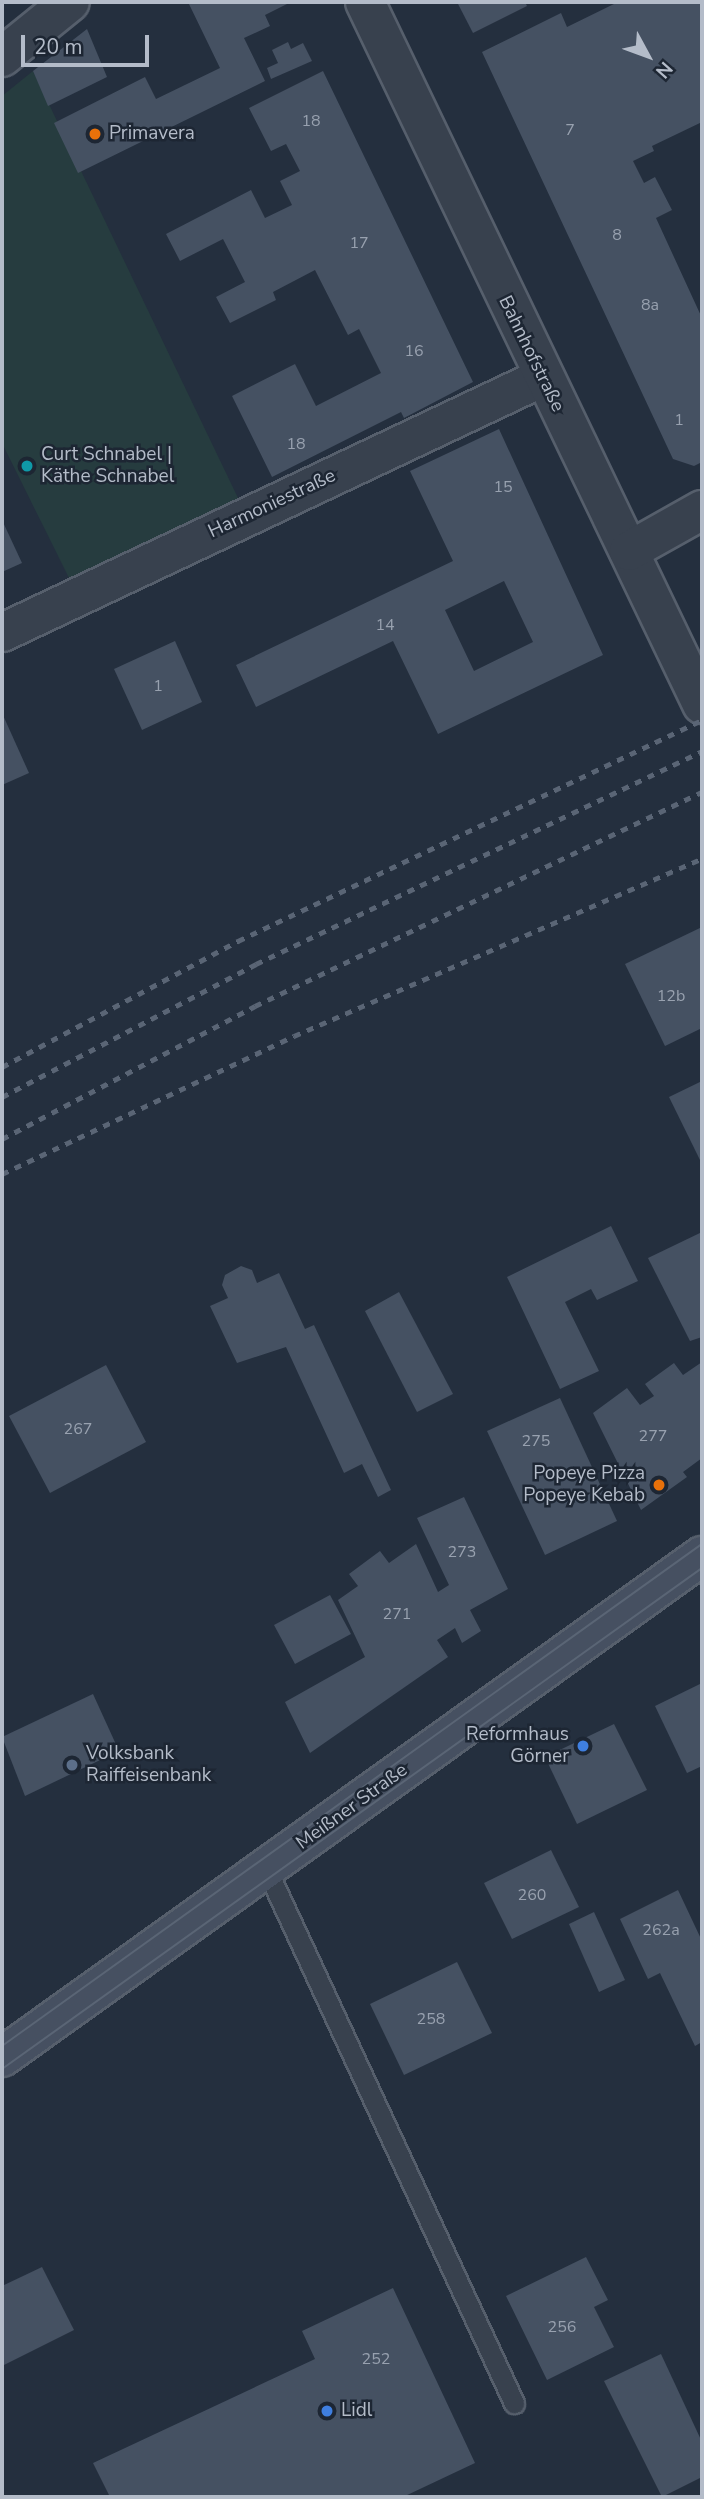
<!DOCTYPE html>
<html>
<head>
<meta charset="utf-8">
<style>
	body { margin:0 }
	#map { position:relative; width:704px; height:2499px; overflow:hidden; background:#242f3e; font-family:"Nunito Sans",sans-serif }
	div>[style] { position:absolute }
	.green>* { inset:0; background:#263c3f }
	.building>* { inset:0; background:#455162 }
	.roads { filter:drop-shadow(2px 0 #565f6c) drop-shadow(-2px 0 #565f6c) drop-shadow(0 2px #565f6c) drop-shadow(0 -2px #565f6c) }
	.service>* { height:19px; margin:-9.5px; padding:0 9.5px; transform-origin:9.5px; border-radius:9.5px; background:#38414e }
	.minor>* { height:37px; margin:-18.5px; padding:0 18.5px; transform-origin:18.5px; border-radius:18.5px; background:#38414e }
	.tertiary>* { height:38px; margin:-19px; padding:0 19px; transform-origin:19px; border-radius:19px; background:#38414e }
	.secondary>* { height:38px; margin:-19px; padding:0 19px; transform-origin:19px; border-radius:19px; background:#465061 }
	.tram>* { height:2px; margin:-1px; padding:0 1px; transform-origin:1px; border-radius:1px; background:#5a6575 }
	.rail>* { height:5px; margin-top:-2.5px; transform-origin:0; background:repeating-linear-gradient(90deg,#5a6575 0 7px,transparent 0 14px) }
	.dots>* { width:19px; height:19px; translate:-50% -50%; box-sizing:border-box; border:4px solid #1d2633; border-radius:50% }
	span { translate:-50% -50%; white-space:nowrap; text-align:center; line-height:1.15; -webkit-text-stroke:5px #1d2633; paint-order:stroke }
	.number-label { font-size:16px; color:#98a1af }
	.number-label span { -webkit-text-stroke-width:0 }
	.poi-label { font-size:19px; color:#b4bcc9 }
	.left { translate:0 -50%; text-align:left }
	.right { translate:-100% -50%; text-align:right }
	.street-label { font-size:19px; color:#b4bcc9 }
	.frame { position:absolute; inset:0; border:4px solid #b4bcc9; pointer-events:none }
	.north { position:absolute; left:613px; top:21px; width:70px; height:70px; -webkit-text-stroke:5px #1d2633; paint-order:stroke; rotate:131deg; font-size:19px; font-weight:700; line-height:28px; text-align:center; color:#b4bcc9 }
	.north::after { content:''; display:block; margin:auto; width:24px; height:32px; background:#b4bcc9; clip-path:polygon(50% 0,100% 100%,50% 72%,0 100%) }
	.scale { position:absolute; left:21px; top:35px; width:128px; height:32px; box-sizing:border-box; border:4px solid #b4bcc9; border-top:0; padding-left:9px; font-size:21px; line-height:24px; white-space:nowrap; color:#b4bcc9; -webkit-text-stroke:5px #1d2633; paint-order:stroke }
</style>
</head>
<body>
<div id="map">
	<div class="green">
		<i style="clip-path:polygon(33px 71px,239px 500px,71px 582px,2px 443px,2px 96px)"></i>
	</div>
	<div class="building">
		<i style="clip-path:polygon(188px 2px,291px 2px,265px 15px,270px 26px,244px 38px,265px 81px,78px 173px,54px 123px,145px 77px,156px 99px,220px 68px)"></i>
		<i style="clip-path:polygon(457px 2px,525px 2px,527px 6px,473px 33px)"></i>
		<i style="clip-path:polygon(618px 2px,699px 2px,702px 8px,702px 122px,652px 146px,654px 151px,633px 161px,644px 183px,655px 177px,672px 210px,656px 218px,702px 318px,702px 462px,694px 466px,673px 459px,482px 52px,561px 13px,567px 27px)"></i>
		<i style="clip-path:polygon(87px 29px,107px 77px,48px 106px,33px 71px)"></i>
		<i style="clip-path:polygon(288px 42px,291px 49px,303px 43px,312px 61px,271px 79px,267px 68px,278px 63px,272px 50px)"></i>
		<i style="clip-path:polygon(323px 71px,473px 382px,404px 418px,401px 412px,272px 477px,232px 396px,295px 364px,316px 406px,381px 373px,359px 329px,348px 335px,315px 270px,273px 292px,276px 300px,230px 323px,216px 297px,245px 282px,223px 239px,180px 261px,166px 234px,251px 190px,265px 218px,292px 205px,280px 181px,300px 171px,286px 144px,271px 151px,249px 108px)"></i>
		<i style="clip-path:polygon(evenodd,499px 429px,603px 655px,438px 734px,393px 641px,256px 707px,236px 665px,453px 561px,410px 471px,499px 429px,504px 581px,533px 642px,474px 671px,445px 610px,504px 581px)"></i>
		<i style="clip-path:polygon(2px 520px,22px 563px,2px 572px)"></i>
		<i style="clip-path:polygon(175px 641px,202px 702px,142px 730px,114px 669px)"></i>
		<i style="clip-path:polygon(2px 713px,29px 773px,2px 785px)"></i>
		<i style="clip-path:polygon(702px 927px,702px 1028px,665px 1046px,625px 964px)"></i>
		<i style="clip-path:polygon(702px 1081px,702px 1159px,700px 1160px,669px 1097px)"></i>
		<i style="clip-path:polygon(611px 1226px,638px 1281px,597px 1300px,591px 1289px,565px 1302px,599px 1371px,560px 1389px,507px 1277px)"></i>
		<i style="clip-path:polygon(702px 1232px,702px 1337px,690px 1341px,648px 1258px)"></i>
		<i style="clip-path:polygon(241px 1266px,252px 1270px,257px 1283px,279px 1273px,305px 1329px,314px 1325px,391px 1490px,378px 1497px,362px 1464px,344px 1473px,286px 1347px,237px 1363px,210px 1306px,228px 1298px,222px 1285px,225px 1275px)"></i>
		<i style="clip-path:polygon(399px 1292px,453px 1394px,417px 1412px,365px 1311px)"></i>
		<i style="clip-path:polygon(702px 1362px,702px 1458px,683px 1472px,687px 1477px,641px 1510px,593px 1413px,627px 1388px,640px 1405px,654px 1396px,645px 1384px,674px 1363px,683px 1375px)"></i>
		<i style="clip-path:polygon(106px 1365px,146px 1442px,50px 1493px,9px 1416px)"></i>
		<i style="clip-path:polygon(560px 1398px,617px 1521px,545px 1555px,487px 1431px)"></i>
		<i style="clip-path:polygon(464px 1497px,508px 1589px,470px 1610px,481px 1631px,462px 1643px,455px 1628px,437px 1640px,448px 1657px,310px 1753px,285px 1702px,365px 1657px,338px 1600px,358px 1586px,349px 1574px,380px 1551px,389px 1563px,416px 1544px,438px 1592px,449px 1585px,417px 1518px)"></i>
		<i style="clip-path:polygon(330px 1595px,351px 1634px,295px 1664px,274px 1625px)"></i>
		<i style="clip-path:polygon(702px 1683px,702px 1766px,687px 1773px,655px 1706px)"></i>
		<i style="clip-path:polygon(93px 1694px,119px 1751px,25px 1796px,2px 1737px)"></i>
		<i style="clip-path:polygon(614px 1724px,647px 1790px,577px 1824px,545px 1757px)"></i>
		<i style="clip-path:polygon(551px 1850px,579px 1907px,512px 1939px,484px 1883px)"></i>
		<i style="clip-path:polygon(678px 1890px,702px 1941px,702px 2042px,695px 2046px,660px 1973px,648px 1979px,620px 1919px)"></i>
		<i style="clip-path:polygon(594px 1912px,625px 1980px,599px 1992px,569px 1924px)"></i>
		<i style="clip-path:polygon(457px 1962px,492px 2033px,404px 2075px,370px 2004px)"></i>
		<i style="clip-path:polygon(586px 2257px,608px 2300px,594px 2307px,614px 2347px,547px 2380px,506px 2296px)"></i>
		<i style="clip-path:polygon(42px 2267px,74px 2330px,2px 2366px,2px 2286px)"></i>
		<i style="clip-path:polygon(393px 2288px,475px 2463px,403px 2497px,110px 2497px,93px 2463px,315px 2359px,302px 2331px)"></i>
		<i style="clip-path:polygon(661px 2354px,702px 2442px,702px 2477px,662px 2497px,604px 2381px)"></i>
	</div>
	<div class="roads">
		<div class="service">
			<i style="left:266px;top:1868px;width:590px;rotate:65.13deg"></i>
		</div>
		<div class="minor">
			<i style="left:2px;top:632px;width:597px;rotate:-25.28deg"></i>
		</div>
		<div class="tertiary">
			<i style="left:365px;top:2px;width:779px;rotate:64.36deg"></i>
			<i style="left:2px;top:57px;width:87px;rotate:-39deg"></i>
			<i style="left:629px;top:551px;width:84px;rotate:-29.3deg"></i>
		</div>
		<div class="secondary">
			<i style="left:2px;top:2057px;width:861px;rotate:-35.59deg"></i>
		</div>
	</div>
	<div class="tram">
		<i style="left:2px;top:2046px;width:861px;rotate:-35.65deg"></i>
		<i style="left:2px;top:2069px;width:861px;rotate:-35.59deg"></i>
	</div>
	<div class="rail">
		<i style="left:2px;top:1067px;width:268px;rotate:-28.1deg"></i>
		<i style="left:238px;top:941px;width:514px;rotate:-25.47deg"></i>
		<i style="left:2px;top:1097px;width:287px;rotate:-27.6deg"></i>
		<i style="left:256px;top:964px;width:494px;rotate:-25.5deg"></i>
		<i style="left:2px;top:1139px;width:286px;rotate:-27.7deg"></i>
		<i style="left:255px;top:1006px;width:496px;rotate:-25.6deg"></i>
		<i style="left:2px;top:1174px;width:323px;rotate:-25.3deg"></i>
		<i style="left:294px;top:1036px;width:445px;rotate:-23.5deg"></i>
	</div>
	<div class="dots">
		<i style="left:95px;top:134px;background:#e8710a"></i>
		<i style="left:27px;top:466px;background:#0f9aa8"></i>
		<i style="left:659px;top:1485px;background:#e8710a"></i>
		<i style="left:583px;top:1746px;background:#3f7fe0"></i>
		<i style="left:72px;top:1765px;background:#5c6f8a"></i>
		<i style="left:327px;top:2411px;background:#3f7fe0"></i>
	</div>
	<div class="number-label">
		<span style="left:311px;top:121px">18</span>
		<span style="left:570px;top:130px">7</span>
		<span style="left:617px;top:235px">8</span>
		<span style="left:359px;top:243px">17</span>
		<span style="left:650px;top:305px">8a</span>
		<span style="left:414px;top:351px">16</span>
		<span style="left:679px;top:420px">1</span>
		<span style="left:296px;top:444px">18</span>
		<span style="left:503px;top:487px">15</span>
		<span style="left:385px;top:625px">14</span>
		<span style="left:158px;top:686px">1</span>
		<span style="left:671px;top:996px">12b</span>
		<span style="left:78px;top:1429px">267</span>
		<span style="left:653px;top:1436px">277</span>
		<span style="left:536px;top:1441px">275</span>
		<span style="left:462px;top:1552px">273</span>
		<span style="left:397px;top:1614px">271</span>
		<span style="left:532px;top:1895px">260</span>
		<span style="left:661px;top:1930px">262a</span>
		<span style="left:431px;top:2019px">258</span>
		<span style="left:562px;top:2327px">256</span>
		<span style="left:376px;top:2359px">252</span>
	</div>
	<div class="poi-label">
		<span class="left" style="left:109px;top:134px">Primavera</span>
		<span class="left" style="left:41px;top:466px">Curt Schnabel |<br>Käthe Schnabel</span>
		<span class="right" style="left:645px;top:1485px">Popeye Pizza<br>Popeye Kebab</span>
		<span class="right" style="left:569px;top:1746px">Reformhaus<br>Görner</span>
		<span class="left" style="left:86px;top:1765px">Volksbank<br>Raiffeisenbank</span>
		<span class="left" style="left:341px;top:2411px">Lidl</span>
	</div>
	<div class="street-label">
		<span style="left:531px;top:354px;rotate:64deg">Bahnhofstraße</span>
		<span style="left:272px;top:504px;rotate:-25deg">Harmoniestraße</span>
		<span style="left:352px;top:1807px;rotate:-36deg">Meißner Straße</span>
	</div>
	<div class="frame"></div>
	<div class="north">N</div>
	<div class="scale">20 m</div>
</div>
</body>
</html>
